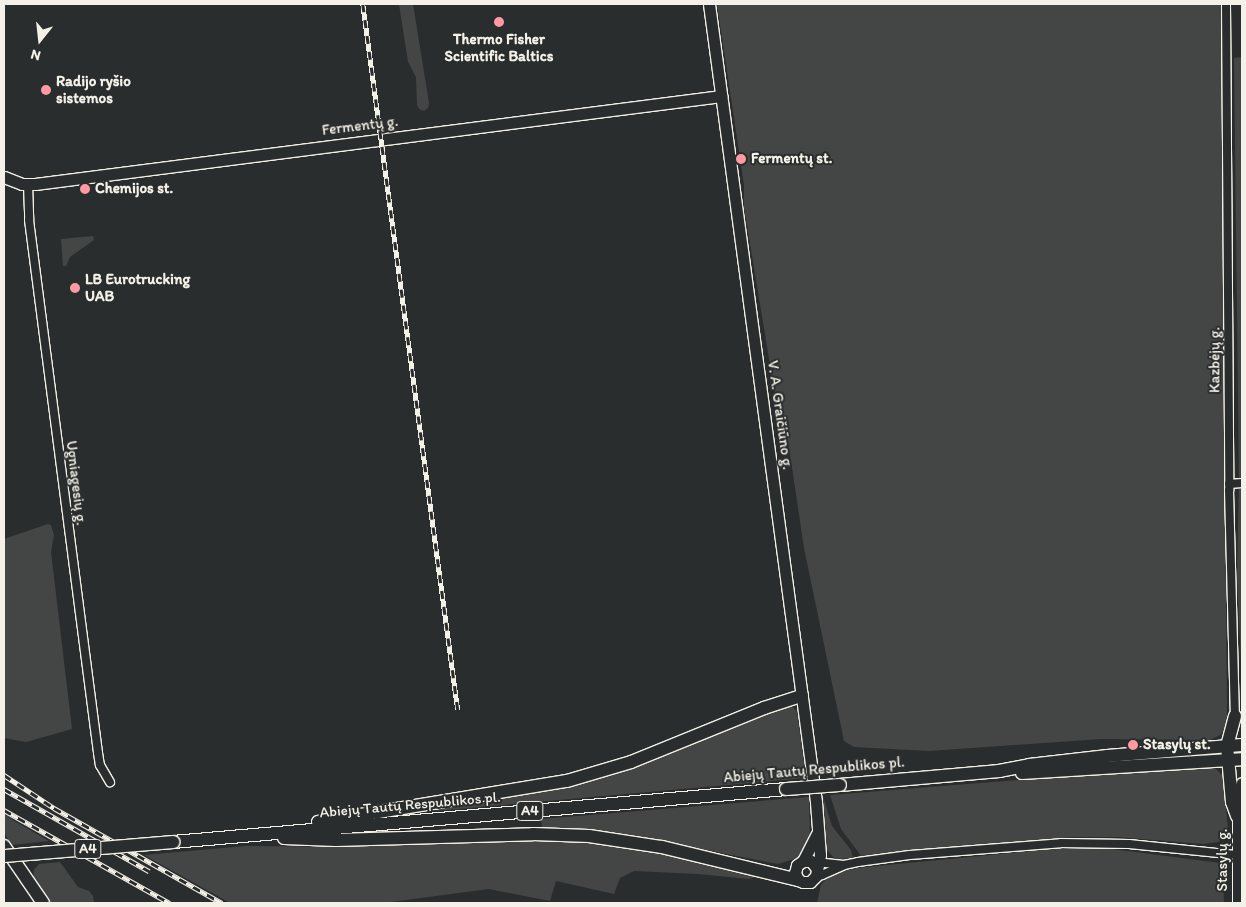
<!DOCTYPE html>
<html>
<head>
<meta charset="utf-8">
<style>
	body { margin:0 }
	#map { position:relative; width:1246px; height:907px; overflow:hidden; background:#2a2d2e; font-family:Itim,sans-serif }
	div>[style] { position:absolute }
	.green>* { inset:0; background:#444645 }
	.roads { filter:drop-shadow(1px 0 #f4f1e8) drop-shadow(-1px 0 #f4f1e8) drop-shadow(0 1px #f4f1e8) drop-shadow(0 -1px #f4f1e8) }
	.minor>* { height:8px; margin:-4px; padding:0 4px; transform-origin:4px; border-radius:4px; background:#2a2d2e }
	.secondary>* { height:11px; margin:-5.5px; padding:0 5.5px; transform-origin:5.5px; border-radius:5.5px; background:#2a2d2e }
	.trunk>* { height:12px; margin:-6px; padding:0 6px; transform-origin:6px; border-radius:6px; background:#2a2d2e }
	.rail>* { height:4.5px; margin-top:-2.25px; transform-origin:0; background:repeating-linear-gradient(90deg,#2a2d2e 0 8px,#f4f1e8 0 16px); box-sizing:border-box; border-block:1px solid #f4f1e8 }
	.bridges { filter:drop-shadow(1px 0 #f4f1e8) drop-shadow(-1px 0 #f4f1e8) drop-shadow(0 1px #f4f1e8) drop-shadow(0 -1px #f4f1e8) }
	.trunk-bridge>* { height:12px; margin:-6px; padding:0 6px; transform-origin:6px; border-radius:6px; background:#2a2d2e }
	.dots>* { width:14px; height:14px; translate:-50% -50%; box-sizing:border-box; border:2px solid #2a2d2e; border-radius:50% }
	span { translate:-50% -50%; white-space:nowrap; text-align:center; line-height:1.15; -webkit-text-stroke:4px #2a2d2e; paint-order:stroke }
	.shield-label span { padding:1px 4px; background:#2a2d2e; border:1px solid; border-radius:4px; -webkit-text-stroke-width:0 }
	.shield-label { font-size:14px; color:#f4f1e8; font-weight:700 }
	.poi-label { font-size:15px; color:#f4f1e8; font-weight:700 }
	.left { translate:0 -50%; text-align:left }
	.street-label { font-size:15px; color:#f4f1e8 }
	.frame { position:absolute; inset:0; border:5px solid #f4f1e8; pointer-events:none }
	.north { position:absolute; left:15px; top:15px; width:50px; height:50px; -webkit-text-stroke:4px #2a2d2e; paint-order:stroke; rotate:196deg; font-size:14px; font-weight:700; line-height:20px; text-align:center; color:#f4f1e8 }
	.north::after { content:''; display:block; margin:auto; width:18px; height:22px; background:#f4f1e8; clip-path:polygon(50% 0,100% 100%,50% 72%,0 100%) }
</style>
</head>
<body>
<div id="map">
	<div class="green">
		<i style="clip-path:polygon(399px 4px,413px 4px,429px 103px,428px 108px,424px 111px,419px 109px,417px 105px,416px 77px,408px 62px)"></i>
		<i style="clip-path:polygon(717px 4px,1221px 4px,1227px 718px,1224px 729px,1220px 735px,1210px 740px,1101px 739px,929px 751px,854px 747px,844px 741px,804px 548px,787px 434px,779px 419px,744px 207px,744px 185px)"></i>
		<i style="clip-path:polygon(1242px 57px,1242px 684px,1237px 575px,1239px 484px,1234px 58px)"></i>
		<i style="clip-path:polygon(93px 236px,94px 240px,70px 257px,66px 266px,63px 266px,61px 239px)"></i>
		<i style="clip-path:polygon(48px 524px,51px 525px,54px 535px,51px 552px,72px 729px,26px 742px,4px 738px,4px 539px)"></i>
		<i style="clip-path:polygon(785px 705px,794px 708px,797px 712px,806px 778px,436px 811px,435px 808px,552px 790px,601px 778px,638px 766px)"></i>
		<i style="clip-path:polygon(1208px 765px,1214px 767px,1223px 776px,1228px 830px,1225px 836px,1218px 842px,1203px 844px,1117px 837px,1074px 837px,902px 851px,862px 857px,841px 829px,830px 795px)"></i>
		<i style="clip-path:polygon(823px 796px,832px 826px,851px 850px,853px 858px,835px 859px,827px 850px)"></i>
		<i style="clip-path:polygon(809px 797px,810px 839px,803px 853px,797px 858px,778px 864px,628px 835px,542px 827px,541px 819px)"></i>
		<i style="clip-path:polygon(4px 814px,16px 822px,49px 841px,12px 845px,4px 833px)"></i>
		<i style="clip-path:polygon(518px 839px,562px 839px,661px 851px,758px 876px,749px 879px,698px 874px,634px 871px,620px 878px,614px 894px,556px 881px,550px 901px,489px 889px,383px 903px,230px 903px,144px 855px,246px 846px,339px 847px)"></i>
		<i style="clip-path:polygon(1097px 847px,1220px 863px,1223px 867px,1224px 903px,817px 903px,821px 885px,825px 880px,839px 872px,857px 868px,1060px 848px)"></i>
		<i style="clip-path:polygon(60px 862px,78px 887px,89px 891px,93px 896px,94px 903px,49px 903px,33px 879px,34px 870px,39px 864px)"></i>
	</div>
	<div class="roads">
		<div class="minor">
			<i style="left:1226px;top:4px;width:486px;rotate:89.6deg"></i>
			<i style="left:1229px;top:490px;width:226px;rotate:88.5deg"></i>
			<i style="left:28px;top:184px;width:36px;rotate:88deg"></i>
			<i style="left:29px;top:220px;width:537px;rotate:82.62deg"></i>
			<i style="left:98px;top:753px;width:12px;rotate:81deg"></i>
			<i style="left:100px;top:765px;width:20px;rotate:60deg"></i>
			<i style="left:1229px;top:484px;width:13px;rotate:-4deg"></i>
			<i style="left:816px;top:862px;width:28px;rotate:6deg"></i>
			<i style="left:816px;top:876px;width:6px;rotate:-9deg"></i>
			<i style="left:822px;top:875px;width:24px;rotate:-24deg"></i>
			<i style="left:844px;top:865px;width:14px;rotate:-12deg"></i>
			<i style="left:858px;top:862px;width:52px;rotate:-7.7deg"></i>
			<i style="left:910px;top:855px;width:151px;rotate:-4.5deg"></i>
			<i style="left:1061px;top:843px;width:68px;rotate:0.8deg"></i>
			<i style="left:1129px;top:844px;width:110px;rotate:5.8deg"></i>
			<i style="left:1237px;top:903px;width:87px;rotate:-90deg"></i>
		</div>
		<div class="secondary">
			<i style="left:709px;top:4px;width:805px;rotate:82.36deg"></i>
			<i style="left:816px;top:802px;width:53px;rotate:85.7deg"></i>
			<i style="left:820px;top:855px;width:21px;rotate:101deg"></i>
			<i style="left:816px;top:876px;width:8px;rotate:135deg"></i>
			<i style="left:810px;top:882px;width:7px;rotate:180deg"></i>
			<i style="left:803px;top:882px;width:5px;rotate:-158deg"></i>
			<i style="left:798px;top:880px;width:8px;rotate:-113deg"></i>
			<i style="left:795px;top:873px;width:8px;rotate:-76deg"></i>
			<i style="left:797px;top:865px;width:7px;rotate:-34deg"></i>
			<i style="left:803px;top:861px;width:8px"></i>
			<i style="left:811px;top:861px;width:10px;rotate:53deg"></i>
			<i style="left:4px;top:177px;width:19px;rotate:21deg"></i>
			<i style="left:22px;top:184px;width:13px"></i>
			<i style="left:35px;top:184px;width:692px;rotate:-7.31deg"></i>
			<i style="left:803px;top:861px;width:31px;rotate:-63deg"></i>
		</div>
		<div class="trunk">
			<i style="left:1235px;top:716px;width:31px;rotate:105deg"></i>
			<i style="left:1227px;top:746px;width:56px;rotate:84.9deg"></i>
			<i style="left:1232px;top:802px;width:15px;rotate:70deg"></i>
			<i style="left:1022px;top:773px;width:220px;rotate:-3.6deg"></i>
			<i style="left:840px;top:785px;width:160px;rotate:-5deg"></i>
			<i style="left:999px;top:771px;width:31px;rotate:-11deg"></i>
			<i style="left:1029px;top:765px;width:79px;rotate:-6.6deg"></i>
			<i style="left:1107px;top:756px;width:135px;rotate:-4.7deg"></i>
			<i style="left:1238px;top:814px;width:30px;rotate:-82deg"></i>
			<i style="left:318px;top:822px;width:252px;rotate:-9.4deg"></i>
			<i style="left:567px;top:781px;width:67px;rotate:-16.5deg"></i>
			<i style="left:631px;top:762px;width:144px;rotate:-22.1deg"></i>
			<i style="left:764px;top:708px;width:40px;rotate:-18deg"></i>
			<i style="left:284px;top:838px;width:52px;rotate:2.2deg"></i>
			<i style="left:336px;top:840px;width:197px;rotate:-1.7deg"></i>
			<i style="left:533px;top:834px;width:56px;rotate:2deg"></i>
			<i style="left:589px;top:836px;width:74px;rotate:8.6deg"></i>
			<i style="left:662px;top:847px;width:140px;rotate:13.6deg"></i>
			<i style="left:173px;top:842px;width:615px;rotate:-4.94deg"></i>
			<i style="left:4px;top:846px;width:69px;rotate:55.6deg"></i>
		</div>
	</div>
	<div class="rail">
		<i style="left:363px;top:4px;width:712px;rotate:82.34deg"></i>
		<i style="left:4px;top:775px;width:60px;rotate:33.4deg"></i>
		<i style="left:54px;top:808px;width:193px;rotate:29.5deg"></i>
		<i style="left:4px;top:789px;width:167px;rotate:29.5deg"></i>
		<i style="left:4px;top:810px;width:190px;rotate:29.3deg"></i>
	</div>
	<div class="bridges">
		<div class="trunk-bridge">
			<i style="left:786px;top:789px;width:54px;rotate:-4.2deg"></i>
			<i style="left:4px;top:856px;width:170px;rotate:-4.7deg"></i>
		</div>
	</div>
	<div class="dots">
		<i style="left:499px;top:22px;background:#ff9aa2"></i>
		<i style="left:46px;top:90px;background:#ff9aa2"></i>
		<i style="left:741px;top:159px;background:#ff9aa2"></i>
		<i style="left:85px;top:189px;background:#ff9aa2"></i>
		<i style="left:75px;top:288px;background:#ff9aa2"></i>
		<i style="left:1133px;top:745px;background:#ff9aa2"></i>
	</div>
	<div class="shield-label">
		<span style="left:530px;top:811px">A4</span>
		<span style="left:88px;top:849px">A4</span>
	</div>
	<div class="poi-label">
		<span style="left:499px;top:48px">Thermo Fisher<br>Scientific Baltics</span>
		<span class="left" style="left:56px;top:90px">Radijo ryšio<br>sistemos</span>
		<span class="left" style="left:751px;top:159px">Fermentų st.</span>
		<span class="left" style="left:95px;top:189px">Chemijos st.</span>
		<span class="left" style="left:85px;top:288px">LB Eurotrucking<br>UAB</span>
		<span class="left" style="left:1143px;top:745px">Stasylų st.</span>
	</div>
	<div class="street-label">
		<span style="left:360px;top:126px;rotate:-7deg">Fermentų g.</span>
		<span style="left:1215px;top:360px;rotate:-90deg">Kazbėjų g.</span>
		<span style="left:780px;top:415px;rotate:82deg">V. A. Graičiūno g.</span>
		<span style="left:76px;top:483px;rotate:83deg">Ugniagesių g.</span>
		<span style="left:814px;top:770px;rotate:-5deg">Abiejų Tautų Respublikos pl.</span>
		<span style="left:410px;top:805px;rotate:-5deg">Abiejų Tautų Respublikos pl.</span>
		<span style="left:1223px;top:860px;rotate:-90deg">Stasylų g.</span>
	</div>
	<div class="frame"></div>
	<div class="north">N</div>
</div>
</body>
</html>
